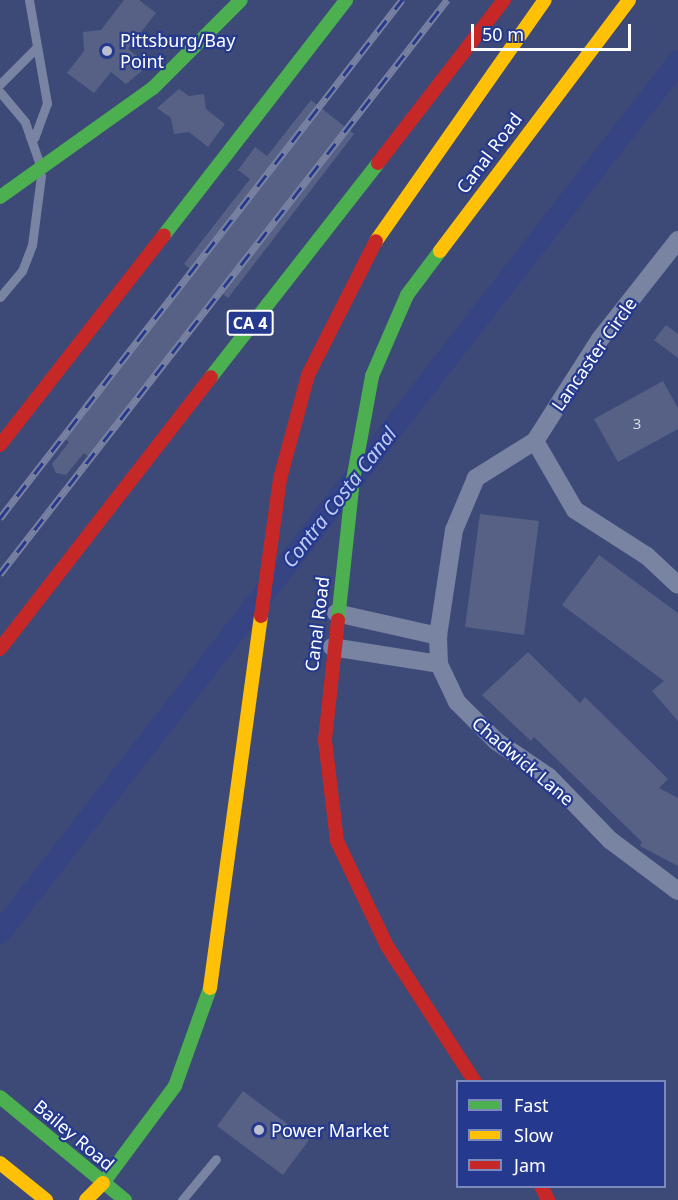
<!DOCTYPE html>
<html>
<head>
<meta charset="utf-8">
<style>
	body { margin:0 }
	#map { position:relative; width:678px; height:1200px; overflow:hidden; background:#3d4977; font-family:"Noto Sans",sans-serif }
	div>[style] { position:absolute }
	.canal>* { height:22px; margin:-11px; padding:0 11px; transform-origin:11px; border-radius:11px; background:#364483 }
	.building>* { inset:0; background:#576185 }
	.lane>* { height:9px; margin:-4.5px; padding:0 4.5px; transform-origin:4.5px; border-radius:4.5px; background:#7983a2 }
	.street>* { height:18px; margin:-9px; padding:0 9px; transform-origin:9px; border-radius:9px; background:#7983a2 }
	.fast>* { height:14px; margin:-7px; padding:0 7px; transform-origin:7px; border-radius:7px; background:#4caf50 }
	.slow>* { height:14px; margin:-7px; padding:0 7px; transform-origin:7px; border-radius:7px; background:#ffc107 }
	.jam>* { height:14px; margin:-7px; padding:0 7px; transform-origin:7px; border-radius:7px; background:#c62828 }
	.rail>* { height:7px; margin-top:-3.5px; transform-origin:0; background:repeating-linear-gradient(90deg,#253a8f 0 14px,#7982a2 0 28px); box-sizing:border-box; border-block:2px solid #7982a2 }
	.dots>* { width:16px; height:16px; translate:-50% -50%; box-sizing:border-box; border:3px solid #253a8f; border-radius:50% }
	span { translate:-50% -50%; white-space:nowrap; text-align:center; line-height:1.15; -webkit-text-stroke:4.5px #253a8f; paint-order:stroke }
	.number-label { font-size:15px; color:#d5d8e0 }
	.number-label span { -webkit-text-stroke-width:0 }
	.shield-label span { padding:2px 4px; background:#253a8f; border:2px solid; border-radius:4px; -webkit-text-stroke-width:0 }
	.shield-label { font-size:16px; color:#fff; font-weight:700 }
	.poi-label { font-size:18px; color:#fff }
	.left { translate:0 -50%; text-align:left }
	.street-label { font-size:18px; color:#fff }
	.water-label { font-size:20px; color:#c2ccf2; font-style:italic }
	.legend { position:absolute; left:456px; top:1080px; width:210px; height:108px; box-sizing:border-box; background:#253a8f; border:2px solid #7c89bc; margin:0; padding:8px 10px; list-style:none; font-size:18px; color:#fff }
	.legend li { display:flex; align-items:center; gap:12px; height:30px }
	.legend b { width:30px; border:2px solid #7c89bc }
	.scale { position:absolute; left:471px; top:24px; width:160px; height:27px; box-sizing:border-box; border:3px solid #fff; border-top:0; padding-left:8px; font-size:18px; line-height:21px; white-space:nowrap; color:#fff; -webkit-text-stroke:4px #253a8f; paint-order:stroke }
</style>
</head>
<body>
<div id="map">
	<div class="canal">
		<i style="left:0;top:933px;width:1104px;rotate:-52.1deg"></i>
	</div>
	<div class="building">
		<i style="clip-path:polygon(124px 0,139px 0,156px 13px,128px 49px,149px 65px,126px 84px,111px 72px,94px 93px,67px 73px,84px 51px,83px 32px,101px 30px)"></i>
		<i style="clip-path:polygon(179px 89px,189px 96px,204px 94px,206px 109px,225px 124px,208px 147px,189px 132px,174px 134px,171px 118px,157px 108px)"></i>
		<i style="clip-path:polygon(311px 100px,354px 134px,228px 298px,220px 292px,118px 429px,90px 458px,84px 453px,66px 475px,56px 473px,52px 464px,69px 442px,62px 437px,85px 402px,192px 270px,184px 264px,250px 179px,238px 170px,255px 147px,267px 156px)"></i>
		<i style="clip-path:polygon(666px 325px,678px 334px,678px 358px,654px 340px)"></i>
		<i style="clip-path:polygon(663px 381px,678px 408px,678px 429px,618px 462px,594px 419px)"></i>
		<i style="clip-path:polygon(480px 514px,539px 521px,524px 635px,465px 627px)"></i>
		<i style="clip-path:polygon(599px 555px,678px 613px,678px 721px,652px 691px,664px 681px,562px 605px)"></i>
		<i style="clip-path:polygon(528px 652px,580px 703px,585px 697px,668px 779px,659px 788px,678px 798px,678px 866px,640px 846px,642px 842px,534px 737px,531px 741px,482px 695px)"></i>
		<i style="clip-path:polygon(243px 1091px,309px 1140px,283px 1175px,217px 1126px)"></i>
	</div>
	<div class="lane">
		<i style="left:29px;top:0;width:105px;rotate:80.1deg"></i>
		<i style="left:47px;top:103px;width:37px;rotate:110deg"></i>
		<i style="left:0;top:84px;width:52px;rotate:-45deg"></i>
		<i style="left:0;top:92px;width:39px;rotate:50deg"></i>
		<i style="left:25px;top:122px;width:42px;rotate:70.7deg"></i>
		<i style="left:0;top:297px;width:34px;rotate:-50deg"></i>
		<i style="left:22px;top:271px;width:28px;rotate:-69deg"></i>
		<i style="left:32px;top:245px;width:70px;rotate:-82.6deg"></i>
		<i style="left:182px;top:1200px;width:53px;rotate:-50.3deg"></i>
	</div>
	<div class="street">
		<i style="left:678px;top:240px;width:126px;rotate:128.2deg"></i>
		<i style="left:600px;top:339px;width:121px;rotate:122.5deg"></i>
		<i style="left:535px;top:441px;width:70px;rotate:147.9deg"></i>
		<i style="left:476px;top:478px;width:56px;rotate:112.9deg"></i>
		<i style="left:454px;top:530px;width:107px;rotate:98.6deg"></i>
		<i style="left:438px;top:636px;width:28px;rotate:88deg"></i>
		<i style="left:439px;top:664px;width:42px;rotate:64.7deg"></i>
		<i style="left:457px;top:702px;width:55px;rotate:45deg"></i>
		<i style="left:496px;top:741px;width:64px;rotate:34.2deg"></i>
		<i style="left:549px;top:777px;width:88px;rotate:45.9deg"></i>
		<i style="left:610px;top:840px;width:85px;rotate:36.9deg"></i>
		<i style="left:535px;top:441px;width:80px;rotate:59.9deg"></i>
		<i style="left:575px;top:510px;width:85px;rotate:32.6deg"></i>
		<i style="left:647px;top:556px;width:42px;rotate:43.1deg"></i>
		<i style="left:336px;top:613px;width:105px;rotate:12.7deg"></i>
		<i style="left:332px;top:647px;width:108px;rotate:9deg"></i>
	</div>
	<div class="fast">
		<i style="left:0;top:197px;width:188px;rotate:-35.5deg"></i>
		<i style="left:153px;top:88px;width:124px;rotate:-45deg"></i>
		<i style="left:164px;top:235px;width:297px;rotate:-52.2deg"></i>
		<i style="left:211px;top:377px;width:271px;rotate:-52deg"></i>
		<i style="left:338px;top:620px;width:141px;rotate:-83.9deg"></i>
		<i style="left:353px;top:480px;width:106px;rotate:-79.6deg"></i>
		<i style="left:372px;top:376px;width:88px;rotate:-66.6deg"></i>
		<i style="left:407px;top:295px;width:55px;rotate:-53.1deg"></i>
		<i style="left:0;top:1097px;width:162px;rotate:39.5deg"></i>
		<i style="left:103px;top:1183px;width:121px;rotate:-53.4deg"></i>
		<i style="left:175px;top:1086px;width:104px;rotate:-70.3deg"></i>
	</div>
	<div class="slow">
		<i style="left:376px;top:241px;width:294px;rotate:-55deg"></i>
		<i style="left:440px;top:251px;width:314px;rotate:-53deg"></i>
		<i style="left:210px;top:988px;width:375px;rotate:-82.2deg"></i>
		<i style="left:0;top:1163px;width:59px;rotate:38.8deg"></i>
		<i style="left:86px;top:1200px;width:24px;rotate:-45deg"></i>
	</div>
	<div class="jam">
		<i style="left:378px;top:163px;width:206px;rotate:-52.3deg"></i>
		<i style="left:0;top:445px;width:266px;rotate:-52deg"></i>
		<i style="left:261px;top:616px;width:138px;rotate:-82.1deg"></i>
		<i style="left:280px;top:479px;width:108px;rotate:-74.9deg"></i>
		<i style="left:308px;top:375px;width:150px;rotate:-63.1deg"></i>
		<i style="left:338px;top:620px;width:121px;rotate:96.2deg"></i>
		<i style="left:325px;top:740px;width:102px;rotate:83.2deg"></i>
		<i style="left:337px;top:841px;width:116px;rotate:64.5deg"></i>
		<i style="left:387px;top:946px;width:162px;rotate:57.1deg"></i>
		<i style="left:0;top:649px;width:344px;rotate:-52.2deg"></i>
		<i style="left:541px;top:1186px;width:16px;rotate:63deg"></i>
	</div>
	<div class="rail">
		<i style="left:0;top:518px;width:656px;rotate:-52.19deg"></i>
		<i style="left:0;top:574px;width:728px;rotate:-52.09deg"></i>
	</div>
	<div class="dots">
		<i style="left:107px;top:51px;background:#bbbfcf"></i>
		<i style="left:259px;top:1130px;background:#bbbfcf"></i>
	</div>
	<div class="number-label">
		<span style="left:637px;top:424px">3</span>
	</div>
	<div class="shield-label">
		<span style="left:250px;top:323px">CA 4</span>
	</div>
	<div class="poi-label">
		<span class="left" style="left:120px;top:51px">Pittsburg/Bay<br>Point</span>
		<span class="left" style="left:271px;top:1130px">Power Market</span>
	</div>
	<div class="street-label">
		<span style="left:489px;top:153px;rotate:-53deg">Canal Road</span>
		<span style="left:594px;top:354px;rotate:-55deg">Lancaster Circle</span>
		<span style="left:317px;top:624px;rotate:-83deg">Canal Road</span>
		<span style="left:523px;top:761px;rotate:40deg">Chadwick Lane</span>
		<span style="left:74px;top:1135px;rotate:40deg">Bailey Road</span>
	</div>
	<div class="water-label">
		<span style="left:339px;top:497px;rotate:-52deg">Contra Costa Canal</span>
	</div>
	<ul class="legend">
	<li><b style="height:8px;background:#4caf50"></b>Fast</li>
	<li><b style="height:8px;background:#ffc107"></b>Slow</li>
	<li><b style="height:8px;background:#c62828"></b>Jam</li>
	</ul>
	<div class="scale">50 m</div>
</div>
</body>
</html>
